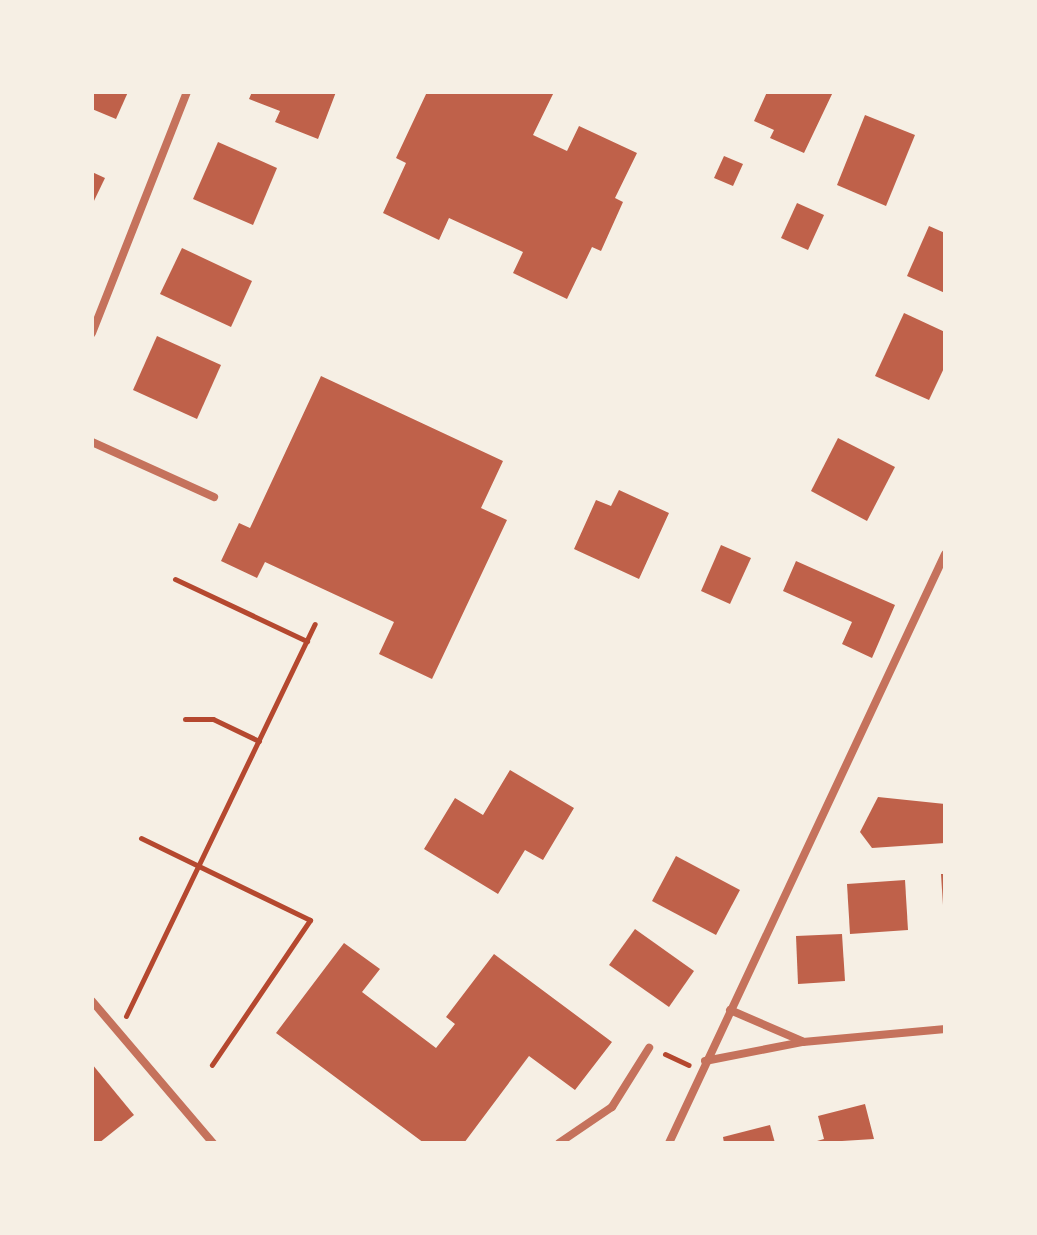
<!DOCTYPE html>
<html>
<head>
<meta charset="utf-8">
<style>
	body { margin:0 }
	#map { position:relative; width:1037px; height:1235px; overflow:hidden; background:#f6efe4; font-family:"Noto Sans",sans-serif }
	div>[style] { position:absolute }
	.building>* { inset:0; background:#bf614a }
	.path>* { height:5px; margin:-2.5px; padding:0 2.5px; transform-origin:2.5px; border-radius:2.5px; background:#b5482f }
	.minor>* { height:8px; margin:-4px; padding:0 4px; transform-origin:4px; border-radius:4px; background:#c5725c }
	span { translate:-50% -50%; white-space:nowrap; text-align:center; line-height:1.15; -webkit-text-stroke:6px #f6efe4; paint-order:stroke }
	.frame { position:absolute; inset:0; border:94px solid #f6efe4; pointer-events:none }
</style>
</head>
<body>
<div id="map">
	<div class="building">
		<i style="clip-path:polygon(92px 92px,128px 92px,116px 119px,92px 109px)"></i>
		<i style="clip-path:polygon(252px 92px,336px 92px,318px 139px,275px 122px,280px 111px,249px 99px)"></i>
		<i style="clip-path:polygon(427px 92px,554px 92px,533px 135px,567px 151px,579px 126px,637px 153px,615px 198px,623px 202px,601px 251px,592px 247px,567px 299px,513px 273px,523px 252px,449px 218px,439px 240px,383px 213px,406px 163px,396px 158px)"></i>
		<i style="clip-path:polygon(767px 92px,833px 92px,804px 153px,770px 138px,774px 130px,754px 121px)"></i>
		<i style="clip-path:polygon(865px 115px,915px 135px,886px 206px,837px 185px)"></i>
		<i style="clip-path:polygon(218px 142px,277px 168px,253px 225px,193px 199px)"></i>
		<i style="clip-path:polygon(724px 156px,743px 164px,733px 186px,714px 178px)"></i>
		<i style="clip-path:polygon(92px 172px,105px 178px,92px 205px)"></i>
		<i style="clip-path:polygon(797px 203px,824px 215px,808px 250px,781px 238px)"></i>
		<i style="clip-path:polygon(929px 226px,945px 233px,945px 293px,907px 276px)"></i>
		<i style="clip-path:polygon(182px 248px,252px 281px,231px 327px,160px 294px)"></i>
		<i style="clip-path:polygon(904px 313px,945px 332px,945px 366px,929px 400px,875px 376px)"></i>
		<i style="clip-path:polygon(157px 336px,221px 365px,197px 419px,133px 390px)"></i>
		<i style="clip-path:polygon(321px 376px,503px 461px,481px 508px,507px 520px,432px 679px,379px 654px,394px 622px,265px 562px,257px 578px,221px 561px,239px 523px,250px 528px)"></i>
		<i style="clip-path:polygon(838px 438px,895px 467px,867px 521px,811px 491px)"></i>
		<i style="clip-path:polygon(619px 490px,669px 513px,639px 579px,574px 549px,596px 500px,611px 506px)"></i>
		<i style="clip-path:polygon(721px 545px,751px 558px,730px 604px,701px 591px)"></i>
		<i style="clip-path:polygon(796px 561px,895px 605px,872px 658px,842px 644px,852px 622px,783px 591px)"></i>
		<i style="clip-path:polygon(510px 770px,574px 808px,543px 860px,525px 850px,498px 894px,424px 849px,455px 798px,483px 815px)"></i>
		<i style="clip-path:polygon(878px 797px,945px 804px,945px 843px,872px 848px,860px 832px)"></i>
		<i style="clip-path:polygon(676px 856px,740px 890px,716px 935px,652px 901px)"></i>
		<i style="clip-path:polygon(941px 874px,945px 874px,945px 905px,943px 905px)"></i>
		<i style="clip-path:polygon(905px 880px,908px 930px,850px 934px,847px 884px)"></i>
		<i style="clip-path:polygon(635px 929px,694px 971px,669px 1007px,609px 965px)"></i>
		<i style="clip-path:polygon(842px 934px,845px 981px,798px 984px,796px 936px)"></i>
		<i style="clip-path:polygon(344px 943px,380px 969px,362px 992px,436px 1048px,455px 1024px,446px 1017px,494px 954px,612px 1042px,575px 1090px,529px 1056px,464px 1143px,424px 1143px,276px 1033px)"></i>
		<i style="clip-path:polygon(92px 1064px,134px 1115px,99px 1143px,92px 1143px)"></i>
		<i style="clip-path:polygon(865px 1104px,874px 1139px,810px 1143px,824px 1139px,818px 1116px)"></i>
		<i style="clip-path:polygon(770px 1125px,775px 1143px,724px 1143px,723px 1137px)"></i>
	</div>
	<div class="path">
		<i style="left:175px;top:579px;width:146px;rotate:25.2deg"></i>
		<i style="left:185px;top:719px;width:28px"></i>
		<i style="left:213px;top:719px;width:51px;rotate:25.6deg"></i>
		<i style="left:141px;top:838px;width:188px;rotate:25.9deg"></i>
		<i style="left:310px;top:920px;width:175px;rotate:124.1deg"></i>
		<i style="left:126px;top:1016px;width:435px;rotate:-64.3deg"></i>
		<i style="left:665px;top:1054px;width:26px;rotate:25deg"></i>
	</div>
	<div class="minor">
		<i style="left:92px;top:333px;width:259px;rotate:-68.5deg"></i>
		<i style="left:92px;top:442px;width:134px;rotate:24.3deg"></i>
		<i style="left:92px;top:1001px;width:187px;rotate:49.6deg"></i>
		<i style="left:730px;top:1010px;width:78px;rotate:23.3deg"></i>
		<i style="left:705px;top:1061px;width:100px;rotate:-11deg"></i>
		<i style="left:803px;top:1042px;width:143px;rotate:-5.2deg"></i>
		<i style="left:559px;top:1143px;width:64px;rotate:-34.2deg"></i>
		<i style="left:612px;top:1107px;width:70px;rotate:-57.9deg"></i>
		<i style="left:669px;top:1143px;width:650px;rotate:-64.89deg"></i>
	</div>
	<div class="frame"></div>
</div>
</body>
</html>
